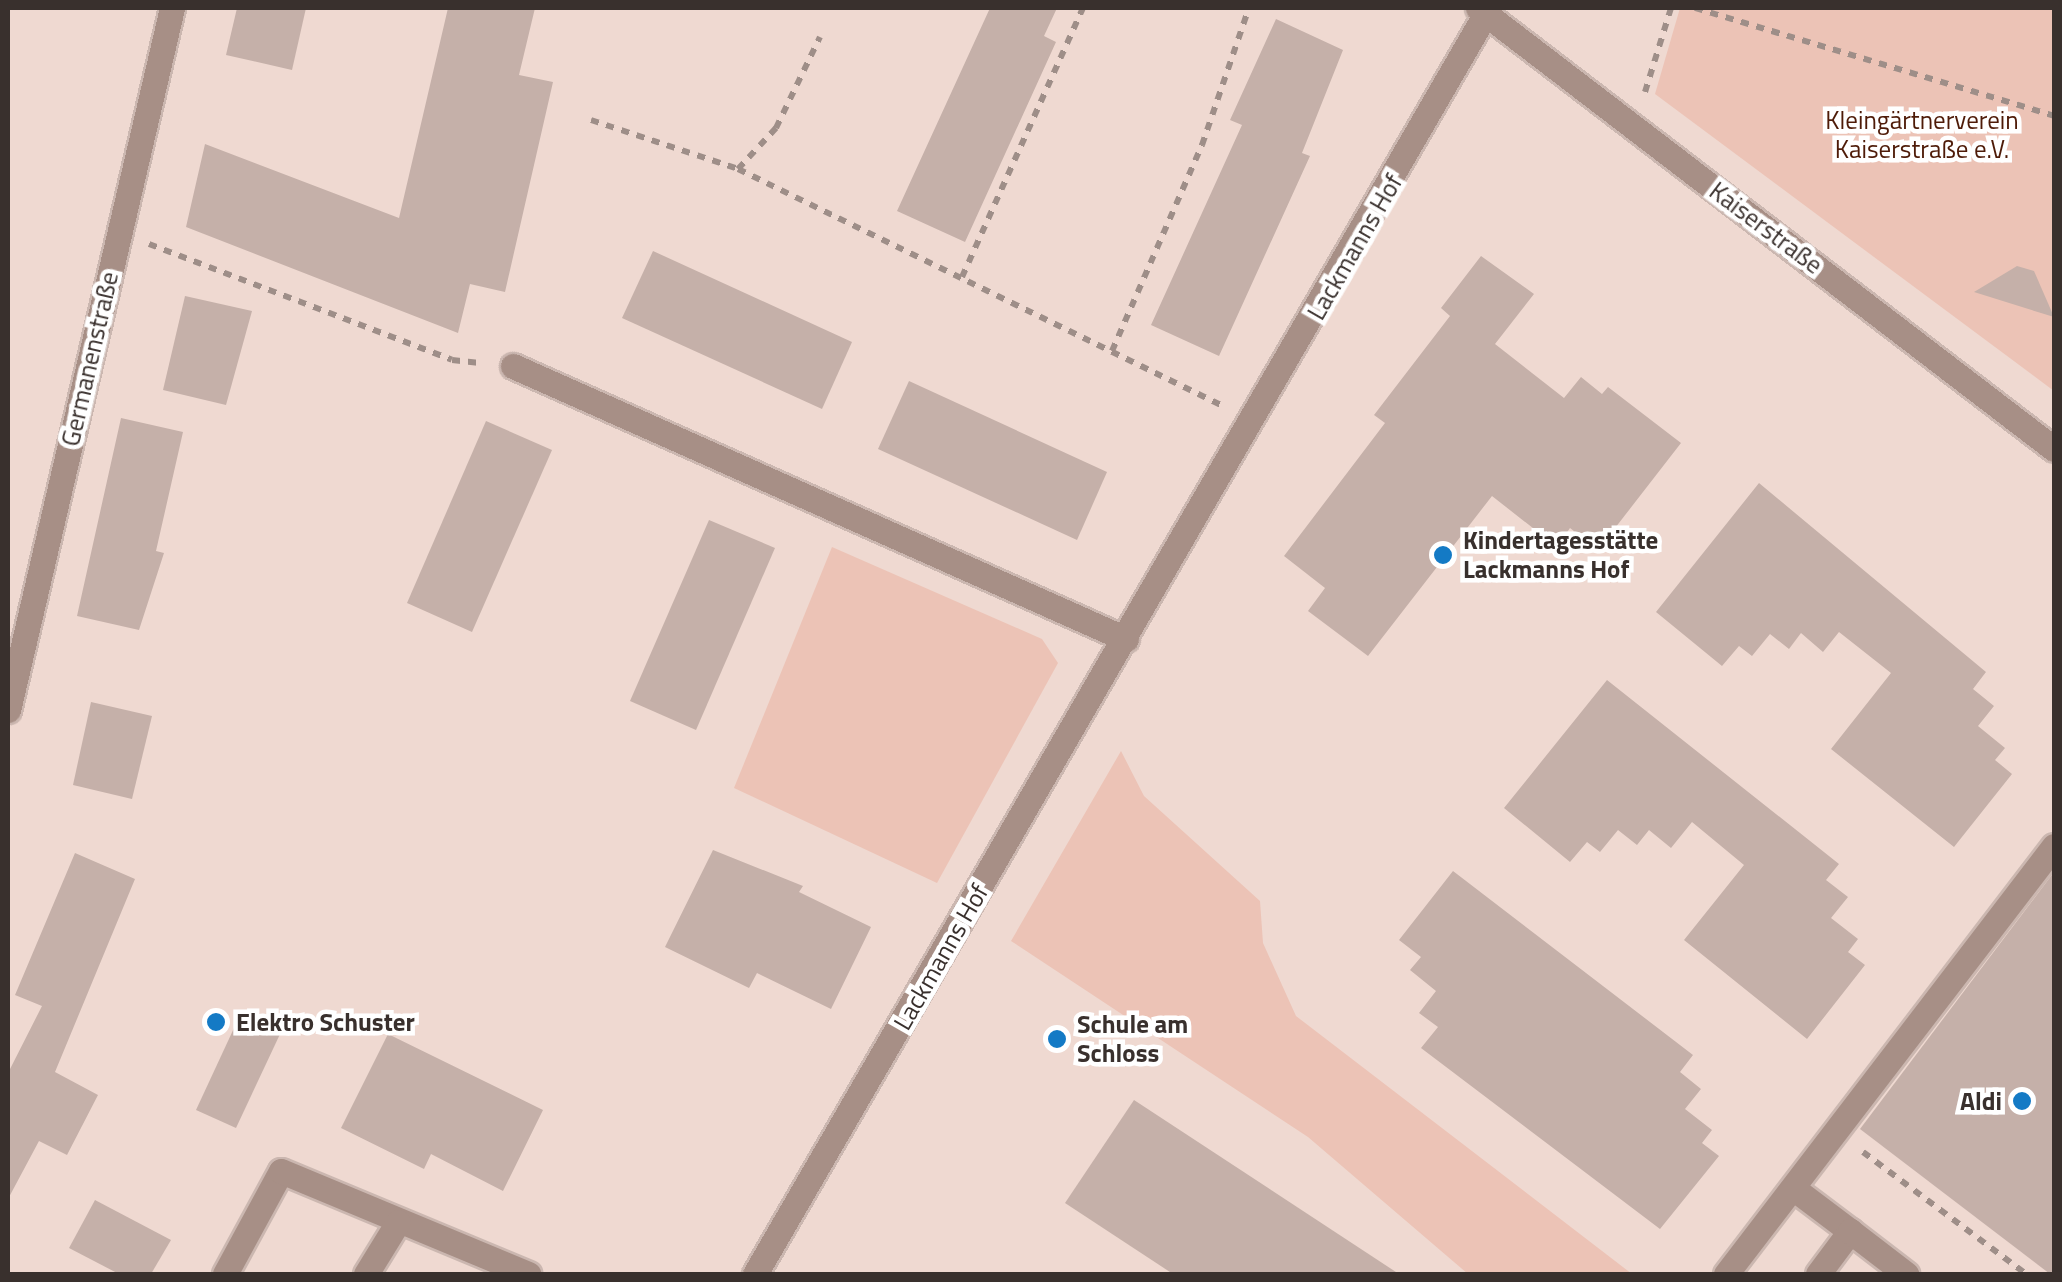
<!DOCTYPE html>
<html>
<head>
<meta charset="utf-8">
<style>
	body { margin:0 }
	#map { position:relative; width:2062px; height:1282px; overflow:hidden; background:#efd9d1; font-family:"Titillium Web",sans-serif }
	div>[style] { position:absolute }
	.green>* { inset:0; background:#ecc3b6 }
	.building>* { inset:0; background:#c5b0a9 }
	.path>* { height:6px; margin-top:-3px; transform-origin:0; background:repeating-linear-gradient(90deg,#9e8e88 0 8px,transparent 0 16px) }
	.roads { filter:drop-shadow(2px 0 #cbb7b0) drop-shadow(-2px 0 #cbb7b0) drop-shadow(0 2px #cbb7b0) drop-shadow(0 -2px #cbb7b0) }
	.minor>* { height:25px; margin:-12.5px; padding:0 12.5px; transform-origin:12.5px; border-radius:12.5px; background:#a78f86 }
	.dots>* { width:28px; height:28px; translate:-50% -50%; box-sizing:border-box; border:5px solid #fff; border-radius:50% }
	span { translate:-50% -50%; white-space:nowrap; text-align:center; line-height:1.15; -webkit-text-stroke:9px #fff; paint-order:stroke }
	.park-label { font-size:25px; color:#4e1b08 }
	.street-label { font-size:25px; color:#39302d }
	.poi-label { font-size:25px; color:#39302d; font-weight:700 }
	.left { translate:0 -50%; text-align:left }
	.right { translate:-100% -50%; text-align:right }
	.frame { position:absolute; inset:0; border:10px solid #39302d; pointer-events:none }
</style>
</head>
<body>
<div id="map">
	<div class="green">
		<i style="clip-path:polygon(1680px 8px,2054px 8px,2054px 391px,1655px 94px)"></i>
		<i style="clip-path:polygon(832px 547px,1042px 639px,1058px 663px,937px 883px,734px 788px)"></i>
		<i style="clip-path:polygon(1121px 751px,1144px 796px,1260px 901px,1263px 943px,1296px 1016px,1632px 1274px,1468px 1274px,1308px 1137px,1011px 941px)"></i>
	</div>
	<div class="building">
		<i style="clip-path:polygon(237px 8px,306px 8px,292px 70px,226px 55px)"></i>
		<i style="clip-path:polygon(448px 8px,535px 8px,519px 75px,553px 82px,505px 292px,470px 284px,458px 333px,186px 227px,205px 144px,399px 218px)"></i>
		<i style="clip-path:polygon(990px 8px,1057px 8px,1044px 36px,1056px 42px,965px 242px,897px 211px)"></i>
		<i style="clip-path:polygon(1276px 19px,1343px 50px,1302px 153px,1310px 156px,1219px 356px,1151px 325px,1242px 125px,1230px 120px)"></i>
		<i style="clip-path:polygon(653px 251px,852px 342px,822px 409px,622px 318px)"></i>
		<i style="clip-path:polygon(1481px 256px,1534px 294px,1495px 344px,1564px 398px,1581px 377px,1602px 394px,1608px 387px,1681px 443px,1598px 550px,1570px 528px,1557px 547px,1492px 496px,1368px 656px,1308px 611px,1325px 588px,1284px 556px,1385px 423px,1374px 415px,1450px 316px,1441px 308px)"></i>
		<i style="clip-path:polygon(2017px 266px,2034px 271px,2054px 317px,1974px 292px)"></i>
		<i style="clip-path:polygon(185px 296px,252px 311px,226px 405px,163px 390px)"></i>
		<i style="clip-path:polygon(909px 381px,1107px 472px,1077px 540px,878px 449px)"></i>
		<i style="clip-path:polygon(121px 418px,183px 432px,156px 551px,164px 553px,139px 630px,77px 616px)"></i>
		<i style="clip-path:polygon(486px 421px,552px 450px,472px 632px,407px 603px)"></i>
		<i style="clip-path:polygon(1759px 483px,1986px 672px,1973px 689px,1994px 706px,1978px 726px,2005px 748px,1995px 760px,2012px 774px,1954px 847px,1831px 749px,1891px 673px,1839px 632px,1823px 652px,1801px 633px,1789px 649px,1770px 634px,1752px 656px,1739px 646px,1722px 666px,1656px 612px)"></i>
		<i style="clip-path:polygon(709px 520px,775px 548px,696px 730px,630px 701px)"></i>
		<i style="clip-path:polygon(1607px 680px,1839px 864px,1826px 880px,1848px 897px,1831px 918px,1858px 939px,1848px 952px,1865px 965px,1807px 1039px,1684px 940px,1744px 865px,1692px 822px,1671px 848px,1649px 830px,1637px 845px,1618px 830px,1600px 852px,1587px 842px,1570px 862px,1504px 808px)"></i>
		<i style="clip-path:polygon(91px 702px,152px 716px,132px 799px,73px 785px)"></i>
		<i style="clip-path:polygon(713px 850px,803px 886px,799px 892px,871px 927px,831px 1009px,757px 973px,749px 988px,665px 947px)"></i>
		<i style="clip-path:polygon(75px 853px,135px 879px,55px 1072px,98px 1095px,67px 1155px,39px 1141px,8px 1199px,8px 1073px,42px 1006px,15px 995px)"></i>
		<i style="clip-path:polygon(1453px 871px,1693px 1055px,1680px 1072px,1701px 1089px,1685px 1109px,1712px 1130px,1702px 1143px,1719px 1156px,1660px 1229px,1421px 1048px,1438px 1027px,1419px 1013px,1436px 991px,1410px 970px,1421px 957px,1399px 940px)"></i>
		<i style="clip-path:polygon(2054px 872px,2054px 1274px,2050px 1274px,1860px 1129px)"></i>
		<i style="clip-path:polygon(241px 1013px,281px 1032px,236px 1128px,196px 1110px)"></i>
		<i style="clip-path:polygon(388px 1034px,543px 1110px,503px 1191px,431px 1154px,424px 1169px,341px 1128px)"></i>
		<i style="clip-path:polygon(1134px 1100px,1399px 1274px,1173px 1274px,1065px 1203px)"></i>
		<i style="clip-path:polygon(95px 1200px,171px 1240px,151px 1274px,119px 1274px,69px 1248px)"></i>
	</div>
	<div class="path">
		<i style="left:1695px;top:8px;width:375px;rotate:16.7deg"></i>
		<i style="left:1645px;top:92px;width:88px;rotate:-72.8deg"></i>
		<i style="left:591px;top:120px;width:155px;rotate:18.4deg"></i>
		<i style="left:738px;top:169px;width:538px;rotate:26.04deg"></i>
		<i style="left:738px;top:169px;width:56px;rotate:-47.2deg"></i>
		<i style="left:776px;top:128px;width:101px;rotate:-64.2deg"></i>
		<i style="left:149px;top:244px;width:324px;rotate:20.9deg"></i>
		<i style="left:452px;top:360px;width:28px;rotate:6deg"></i>
		<i style="left:962px;top:277px;width:295px;rotate:-65.8deg"></i>
		<i style="left:1112px;top:351px;width:225px;rotate:-66.4deg"></i>
		<i style="left:1202px;top:145px;width:145px;rotate:-71.1deg"></i>
		<i style="left:1863px;top:1152px;width:204px;rotate:36.8deg"></i>
	</div>
	<div class="roads">
		<div class="minor">
			<i style="left:1478px;top:8px;width:725px;rotate:37.44deg"></i>
			<i style="left:513px;top:366px;width:671px;rotate:24.01deg"></i>
			<i style="left:8px;top:710px;width:721px;rotate:-76.85deg"></i>
			<i style="left:1793px;top:1188px;width:71px;rotate:37deg"></i>
			<i style="left:225px;top:1274px;width:117px;rotate:-61.5deg"></i>
			<i style="left:281px;top:1171px;width:268px;rotate:22.6deg"></i>
			<i style="left:366px;top:1274px;width:61px;rotate:-58.4deg"></i>
			<i style="left:755px;top:1274px;width:1463px;rotate:-59.9deg"></i>
			<i style="left:1726px;top:1274px;width:539px;rotate:-52.54deg"></i>
			<i style="left:1818px;top:1274px;width:54px;rotate:-53.3deg"></i>
			<i style="left:1850px;top:1231px;width:71px;rotate:37.5deg"></i>
		</div>
	</div>
	<div class="dots">
		<i style="left:1443px;top:555px;background:#147ac5"></i>
		<i style="left:216px;top:1022px;background:#147ac5"></i>
		<i style="left:1057px;top:1039px;background:#147ac5"></i>
		<i style="left:2022px;top:1101px;background:#147ac5"></i>
	</div>
	<div class="park-label">
		<span style="left:1922px;top:135px">Kleingärtnerverein<br>Kaiserstraße e.V.</span>
	</div>
	<div class="street-label">
		<span style="left:1766px;top:228px;rotate:37deg">Kaiserstraße</span>
		<span style="left:1355px;top:247px;rotate:-60deg">Lackmanns Hof</span>
		<span style="left:90px;top:359px;rotate:-77deg">Germanenstraße</span>
		<span style="left:941px;top:957px;rotate:-60deg">Lackmanns Hof</span>
	</div>
	<div class="poi-label">
		<span class="left" style="left:1463px;top:555px">Kindertagesstätte<br>Lackmanns Hof</span>
		<span class="left" style="left:236px;top:1022px">Elektro Schuster</span>
		<span class="left" style="left:1077px;top:1039px">Schule am<br>Schloss</span>
		<span class="right" style="left:2002px;top:1101px">Aldi</span>
	</div>
	<div class="frame"></div>
</div>
</body>
</html>
